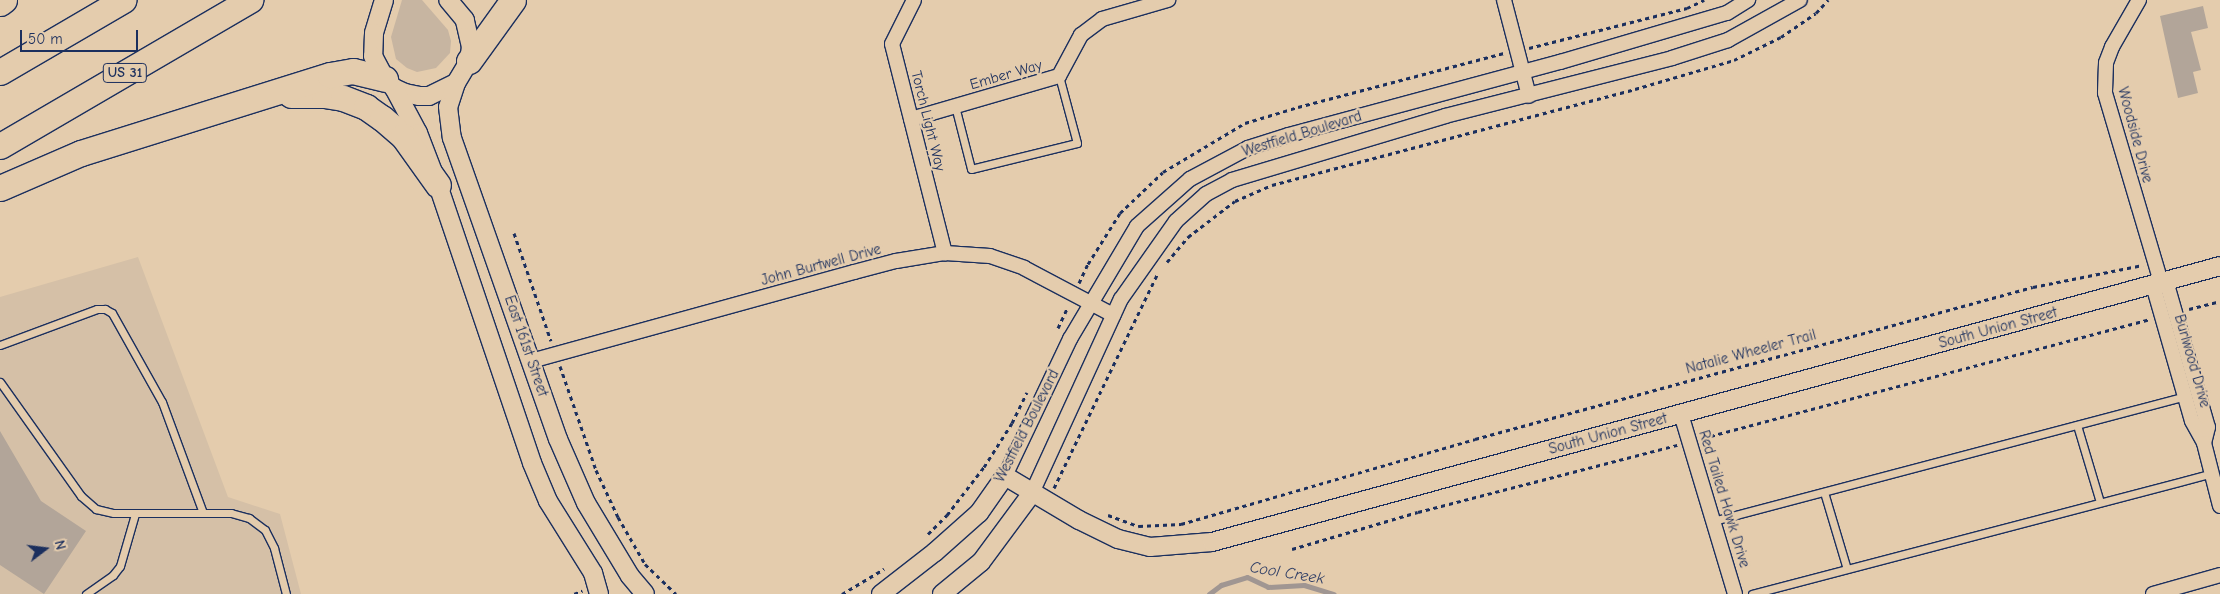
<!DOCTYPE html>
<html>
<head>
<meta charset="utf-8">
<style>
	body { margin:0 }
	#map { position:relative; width:2220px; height:594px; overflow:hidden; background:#e4ccad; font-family:"Comic Neue",sans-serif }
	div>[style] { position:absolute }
	.built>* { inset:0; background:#d5c0a7 }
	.green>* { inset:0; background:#c7b5a1 }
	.stream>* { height:5px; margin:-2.5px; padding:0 2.5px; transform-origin:2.5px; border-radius:2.5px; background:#a09692 }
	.building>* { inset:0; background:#b2a599 }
	.path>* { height:3px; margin-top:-1.5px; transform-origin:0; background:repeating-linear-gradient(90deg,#1b2f5e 0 4px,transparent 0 8px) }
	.roads { filter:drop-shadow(1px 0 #1b2f5e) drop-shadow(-1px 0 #1b2f5e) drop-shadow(0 1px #1b2f5e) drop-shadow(0 -1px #1b2f5e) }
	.service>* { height:7px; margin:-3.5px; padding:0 3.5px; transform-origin:3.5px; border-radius:3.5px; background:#e4ccad }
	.minor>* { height:14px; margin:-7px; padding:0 7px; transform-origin:7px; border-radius:7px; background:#e4ccad }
	.tertiary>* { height:18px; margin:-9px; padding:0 9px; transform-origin:9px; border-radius:9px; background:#e4ccad }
	.motorway>* { height:25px; margin:-12.5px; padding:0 12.5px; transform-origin:12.5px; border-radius:12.5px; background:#e4ccad }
	span { translate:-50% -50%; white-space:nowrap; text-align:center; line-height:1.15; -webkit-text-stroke:4.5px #e4ccad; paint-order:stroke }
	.shield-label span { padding:1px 4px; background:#e4ccad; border:1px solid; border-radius:4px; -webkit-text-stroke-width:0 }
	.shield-label { font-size:14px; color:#1b2f5e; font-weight:700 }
	.street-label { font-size:15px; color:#1b2f5e }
	.water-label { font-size:16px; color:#2f3e66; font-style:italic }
	.north { position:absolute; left:20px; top:524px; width:50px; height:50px; -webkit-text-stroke:4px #e4ccad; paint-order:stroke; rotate:75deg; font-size:14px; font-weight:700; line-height:20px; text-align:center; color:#1b2f5e }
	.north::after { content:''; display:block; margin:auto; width:18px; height:22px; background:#1b2f5e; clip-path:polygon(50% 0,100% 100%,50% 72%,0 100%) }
	.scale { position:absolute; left:20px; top:30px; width:118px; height:22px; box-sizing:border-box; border:2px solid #1b2f5e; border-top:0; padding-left:6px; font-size:15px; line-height:18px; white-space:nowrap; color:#1b2f5e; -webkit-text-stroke:4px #e4ccad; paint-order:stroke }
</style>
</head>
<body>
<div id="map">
	<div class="built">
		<i style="clip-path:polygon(138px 257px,228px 497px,280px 514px,301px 594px,0 594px,0 297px)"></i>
	</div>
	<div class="green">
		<i style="clip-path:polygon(402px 0,422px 0,448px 30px,451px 41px,450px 53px,436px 68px,417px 72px,407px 68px,396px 59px,391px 37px)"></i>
	</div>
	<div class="stream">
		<i style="left:1209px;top:594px;width:15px;rotate:-37deg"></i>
		<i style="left:1221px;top:585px;width:27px;rotate:-17deg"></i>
		<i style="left:1247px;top:577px;width:23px;rotate:25deg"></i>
		<i style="left:1268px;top:587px;width:36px;rotate:-3deg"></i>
		<i style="left:1304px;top:585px;width:31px;rotate:17deg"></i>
	</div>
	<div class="building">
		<i style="clip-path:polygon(2203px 6px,2208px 28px,2191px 32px,2201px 70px,2193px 72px,2198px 93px,2178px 98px,2160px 16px)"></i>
		<i style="clip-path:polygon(0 431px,41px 501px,86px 531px,44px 594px,0 565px)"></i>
	</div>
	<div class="path">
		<i style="left:1529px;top:48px;width:163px;rotate:-14.2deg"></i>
		<i style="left:1687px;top:8px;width:19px;rotate:-25deg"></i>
		<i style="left:514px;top:233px;width:114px;rotate:71.1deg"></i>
		<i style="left:1167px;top:262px;width:33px;rotate:-50deg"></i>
		<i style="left:1188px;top:237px;width:59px;rotate:-37.5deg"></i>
		<i style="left:1235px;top:201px;width:40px;rotate:-23.4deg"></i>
		<i style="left:1272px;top:185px;width:375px;rotate:-14.8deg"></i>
		<i style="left:1635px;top:89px;width:103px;rotate:-16.3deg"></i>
		<i style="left:1734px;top:60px;width:52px;rotate:-26.1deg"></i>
		<i style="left:1781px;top:37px;width:42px;rotate:-34.4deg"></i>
		<i style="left:1816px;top:13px;width:18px;rotate:-47deg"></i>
		<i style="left:1079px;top:283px;width:21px;rotate:-65deg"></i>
		<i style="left:1088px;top:264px;width:60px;rotate:-57.9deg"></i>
		<i style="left:1120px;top:213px;width:59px;rotate:-43.6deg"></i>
		<i style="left:1163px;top:172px;width:96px;rotate:-30.9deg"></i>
		<i style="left:1245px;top:123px;width:55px;rotate:-16.8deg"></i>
		<i style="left:1298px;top:107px;width:213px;rotate:-14.7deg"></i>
		<i style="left:2189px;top:309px;width:32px;rotate:-14deg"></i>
		<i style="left:1058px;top:328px;width:23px;rotate:-65deg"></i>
		<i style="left:560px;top:366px;width:110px;rotate:70.9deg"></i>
		<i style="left:596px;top:470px;width:52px;rotate:64.9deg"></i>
		<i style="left:618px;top:517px;width:54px;rotate:60.1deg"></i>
		<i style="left:645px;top:564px;width:43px;rotate:44.1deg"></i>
		<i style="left:1703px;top:438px;width:462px;rotate:-14.9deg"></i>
		<i style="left:1054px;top:488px;width:237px;rotate:-64.2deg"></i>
		<i style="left:1108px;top:515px;width:33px;rotate:20deg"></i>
		<i style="left:1139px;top:526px;width:42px;rotate:-2.7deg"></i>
		<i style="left:1181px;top:524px;width:306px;rotate:-16.1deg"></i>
		<i style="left:1475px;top:439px;width:578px;rotate:-15.24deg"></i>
		<i style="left:2033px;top:287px;width:112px;rotate:-11.3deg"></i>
		<i style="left:928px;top:534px;width:27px;rotate:-45deg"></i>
		<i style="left:947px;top:515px;width:61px;rotate:-52.4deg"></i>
		<i style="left:984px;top:467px;width:52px;rotate:-57.5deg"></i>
		<i style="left:1012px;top:423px;width:34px;rotate:-64deg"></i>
		<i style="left:1292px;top:549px;width:131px;rotate:-16.4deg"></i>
		<i style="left:1418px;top:512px;width:268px;rotate:-14.5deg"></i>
		<i style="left:574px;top:594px;width:9px;rotate:-21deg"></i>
		<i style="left:842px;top:594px;width:49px;rotate:-30.8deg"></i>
	</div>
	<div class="roads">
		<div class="service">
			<i style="left:955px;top:106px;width:65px;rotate:75.7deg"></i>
			<i style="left:971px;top:169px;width:109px;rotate:-13.8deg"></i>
			<i style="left:1077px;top:143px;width:69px;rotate:-105deg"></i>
			<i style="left:0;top:345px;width:103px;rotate:-20.4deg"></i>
			<i style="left:97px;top:309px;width:8px"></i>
			<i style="left:105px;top:309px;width:8px;rotate:30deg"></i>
			<i style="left:112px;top:313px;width:102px;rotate:60.7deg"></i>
			<i style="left:162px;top:402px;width:118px;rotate:69.7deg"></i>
			<i style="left:0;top:382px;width:140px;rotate:54.6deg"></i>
			<i style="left:81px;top:496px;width:20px;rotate:41deg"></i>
			<i style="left:96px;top:509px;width:18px;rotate:13deg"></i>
			<i style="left:114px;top:513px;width:117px"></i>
			<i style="left:231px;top:513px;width:19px;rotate:16deg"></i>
			<i style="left:249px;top:518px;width:20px;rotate:37deg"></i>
			<i style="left:265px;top:530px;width:20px;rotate:63deg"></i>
			<i style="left:274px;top:548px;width:48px;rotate:75.4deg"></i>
			<i style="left:2077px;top:425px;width:80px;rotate:73.4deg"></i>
			<i style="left:1824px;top:492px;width:80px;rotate:73.4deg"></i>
			<i style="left:1713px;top:521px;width:490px;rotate:-14.8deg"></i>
			<i style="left:86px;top:594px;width:33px;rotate:-35deg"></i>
			<i style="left:113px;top:575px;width:11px;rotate:-52deg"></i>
			<i style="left:120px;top:566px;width:54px;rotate:-73.9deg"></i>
			<i style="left:1752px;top:594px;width:473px;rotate:-14.7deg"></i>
		</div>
		<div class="minor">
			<i style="left:914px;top:0;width:49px;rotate:116.6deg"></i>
			<i style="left:892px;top:44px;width:216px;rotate:75.8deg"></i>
			<i style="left:1504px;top:0;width:99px;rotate:75.4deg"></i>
			<i style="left:2139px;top:0;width:54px;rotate:119.9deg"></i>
			<i style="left:2112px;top:47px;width:17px;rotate:111deg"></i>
			<i style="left:2106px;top:63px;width:30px;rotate:92deg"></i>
			<i style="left:2105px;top:93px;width:197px;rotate:73.5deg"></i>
			<i style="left:911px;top:119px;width:154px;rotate:-16.2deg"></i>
			<i style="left:1059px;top:76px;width:47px;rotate:-61.8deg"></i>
			<i style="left:1081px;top:35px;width:26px;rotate:-37deg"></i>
			<i style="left:1102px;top:19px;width:69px;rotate:-16.1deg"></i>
			<i style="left:2166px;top:281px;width:152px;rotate:74deg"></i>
			<i style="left:2208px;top:427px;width:16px;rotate:104deg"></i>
			<i style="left:2153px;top:285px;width:141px;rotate:74deg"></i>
			<i style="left:2192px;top:421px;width:25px;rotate:61deg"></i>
			<i style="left:2204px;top:443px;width:65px;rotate:75.7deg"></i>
			<i style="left:531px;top:361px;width:335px;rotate:-15.4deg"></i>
			<i style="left:854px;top:272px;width:43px;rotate:-14.7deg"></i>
			<i style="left:896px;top:261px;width:50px;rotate:-9.3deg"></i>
			<i style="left:945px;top:253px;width:45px;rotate:3.8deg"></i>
			<i style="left:990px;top:256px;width:36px;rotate:19deg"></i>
			<i style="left:1024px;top:268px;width:101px;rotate:27.8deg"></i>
			<i style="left:1681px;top:414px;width:188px;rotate:73.3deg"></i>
			<i style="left:1005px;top:476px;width:152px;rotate:-64.6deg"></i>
			<i style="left:1070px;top:339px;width:131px;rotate:-59.3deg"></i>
			<i style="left:1137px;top:226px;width:71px;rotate:-41.6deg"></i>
			<i style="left:1190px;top:179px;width:66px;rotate:-28.1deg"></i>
			<i style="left:1248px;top:148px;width:43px;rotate:-17.6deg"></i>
			<i style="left:1289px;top:135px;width:281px;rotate:-15.1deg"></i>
			<i style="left:1560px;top:62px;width:174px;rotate:-16.4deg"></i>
			<i style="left:1727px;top:13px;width:25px;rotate:-32deg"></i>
			<i style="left:1032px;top:493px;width:213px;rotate:-65.4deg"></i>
			<i style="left:1121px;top:299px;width:95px;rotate:-54.8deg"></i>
			<i style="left:1176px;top:221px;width:40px;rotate:-42deg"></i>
			<i style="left:1206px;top:194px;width:30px;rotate:-28deg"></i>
			<i style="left:1232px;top:180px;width:222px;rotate:-16.7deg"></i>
			<i style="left:1445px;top:116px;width:234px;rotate:-14.3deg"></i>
			<i style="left:1672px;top:58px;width:59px;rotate:-17.8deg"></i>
			<i style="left:1728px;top:40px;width:82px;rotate:-29.1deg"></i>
			<i style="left:2153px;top:594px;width:70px;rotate:-15.8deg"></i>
		</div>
		<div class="tertiary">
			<i style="left:384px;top:0;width:34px;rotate:107deg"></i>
			<i style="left:374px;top:33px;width:23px;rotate:92deg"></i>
			<i style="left:373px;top:56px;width:26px;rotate:62deg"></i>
			<i style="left:385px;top:79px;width:13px;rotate:45deg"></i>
			<i style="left:394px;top:88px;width:12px;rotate:24deg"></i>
			<i style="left:405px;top:93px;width:14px;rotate:12deg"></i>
			<i style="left:419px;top:96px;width:10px"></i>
			<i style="left:429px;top:96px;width:30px;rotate:-26deg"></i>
			<i style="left:456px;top:83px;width:26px;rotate:-59deg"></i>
			<i style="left:469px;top:61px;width:14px;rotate:-82deg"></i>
			<i style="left:471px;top:47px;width:28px;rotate:-103deg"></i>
			<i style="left:465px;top:20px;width:26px;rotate:-130deg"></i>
			<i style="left:456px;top:83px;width:25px;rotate:108deg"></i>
			<i style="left:448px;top:107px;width:31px;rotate:83deg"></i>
			<i style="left:452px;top:138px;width:319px;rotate:70.6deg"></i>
			<i style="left:558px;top:439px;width:70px;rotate:66.4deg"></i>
			<i style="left:586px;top:503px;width:85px;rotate:58.9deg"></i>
			<i style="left:630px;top:576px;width:23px;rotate:50deg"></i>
			<i style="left:394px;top:88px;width:51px;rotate:61.9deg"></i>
			<i style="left:418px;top:133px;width:56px;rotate:69deg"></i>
			<i style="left:438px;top:185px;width:293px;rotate:71.3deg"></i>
			<i style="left:532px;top:463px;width:41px;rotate:67.2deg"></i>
			<i style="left:548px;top:501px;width:85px;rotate:58deg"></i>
			<i style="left:593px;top:573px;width:22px;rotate:74deg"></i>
			<i style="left:881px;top:594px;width:68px;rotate:-37.9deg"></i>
			<i style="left:935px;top:552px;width:59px;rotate:-41.6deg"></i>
			<i style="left:979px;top:513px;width:45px;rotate:-54.9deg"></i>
			<i style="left:1005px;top:476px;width:86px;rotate:30.7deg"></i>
			<i style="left:1079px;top:520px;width:43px;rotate:26deg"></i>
			<i style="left:1118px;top:539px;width:33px;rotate:14deg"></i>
			<i style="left:1150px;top:547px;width:62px;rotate:-4.6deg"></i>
			<i style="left:1212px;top:542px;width:1045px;rotate:-15.31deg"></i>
			<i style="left:942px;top:594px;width:50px;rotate:-39.4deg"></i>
			<i style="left:981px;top:562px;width:86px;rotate:-53.5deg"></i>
		</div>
		<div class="motorway">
			<i style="left:0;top:3px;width:5px;rotate:-37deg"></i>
			<i style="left:469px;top:61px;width:75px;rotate:-54.2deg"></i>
			<i style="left:0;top:72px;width:143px;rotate:-30.3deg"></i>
			<i style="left:291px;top:95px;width:33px"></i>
			<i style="left:324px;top:95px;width:19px;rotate:9deg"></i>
			<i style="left:343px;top:98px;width:25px;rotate:21deg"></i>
			<i style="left:366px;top:107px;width:19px;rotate:35deg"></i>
			<i style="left:382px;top:118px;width:28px;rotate:41deg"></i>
			<i style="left:403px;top:136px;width:60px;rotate:54.5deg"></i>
			<i style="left:0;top:146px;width:290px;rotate:-30.3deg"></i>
			<i style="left:0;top:188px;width:88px;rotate:-23.4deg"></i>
			<i style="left:81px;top:153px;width:261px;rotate:-17.4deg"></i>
			<i style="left:330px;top:75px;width:23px;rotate:-10deg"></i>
			<i style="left:353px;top:71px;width:33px;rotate:14deg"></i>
		</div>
	</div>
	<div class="shield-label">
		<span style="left:125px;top:73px">US 31</span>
	</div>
	<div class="street-label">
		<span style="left:1006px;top:75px;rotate:-16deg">Ember Way</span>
		<span style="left:928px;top:121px;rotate:76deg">Torch Light Way</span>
		<span style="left:1302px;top:134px;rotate:-17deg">Westfield Boulevard</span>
		<span style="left:2135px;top:135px;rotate:75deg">Woodside Drive</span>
		<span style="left:821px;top:265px;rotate:-15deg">John Burtwell Drive</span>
		<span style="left:1998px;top:328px;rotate:-15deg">South Union Street</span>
		<span style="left:526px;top:346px;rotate:71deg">East 161st Street</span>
		<span style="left:1751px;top:352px;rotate:-15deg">Natalie Wheeler Trail</span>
		<span style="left:2192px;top:361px;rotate:74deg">Burlwood Drive</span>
		<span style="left:1027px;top:426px;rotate:-63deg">Westfield Boulevard</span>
		<span style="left:1608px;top:434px;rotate:-15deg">South Union Street</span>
		<span style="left:1724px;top:499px;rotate:73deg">Red Tailed Hawk Drive</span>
	</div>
	<div class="water-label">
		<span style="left:1287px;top:573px;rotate:9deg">Cool Creek</span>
	</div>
	<div class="north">N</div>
	<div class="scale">50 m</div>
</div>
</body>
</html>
